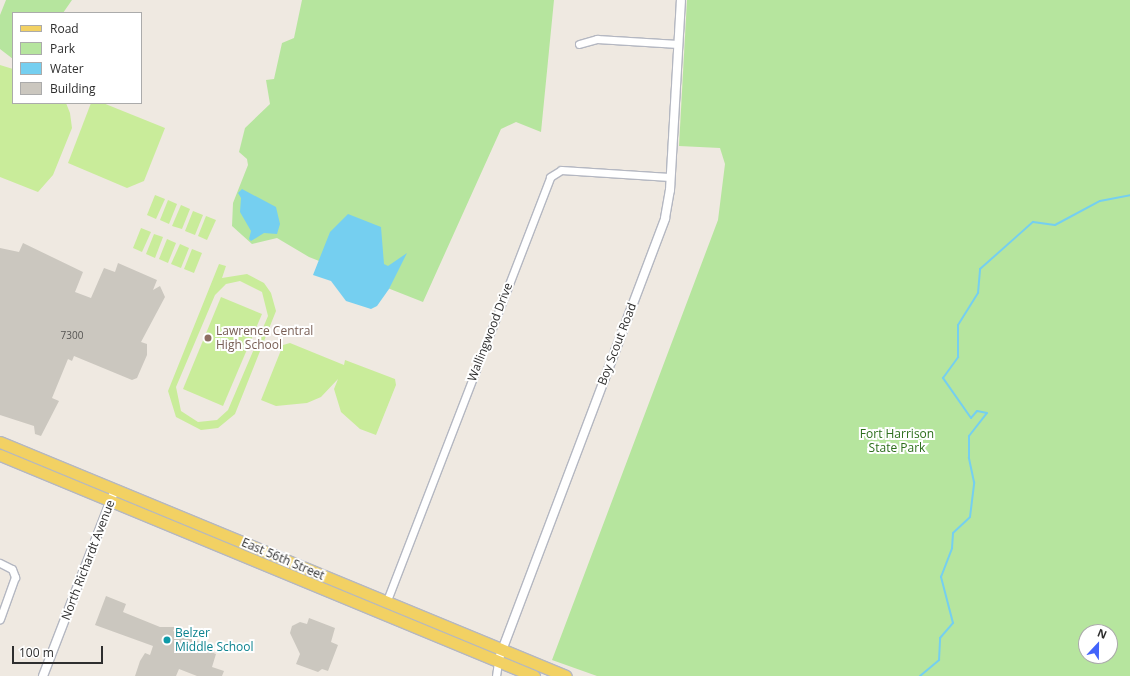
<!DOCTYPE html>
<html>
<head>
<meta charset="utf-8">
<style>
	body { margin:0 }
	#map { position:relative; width:1130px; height:676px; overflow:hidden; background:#efe9e1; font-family:"Open Sans",sans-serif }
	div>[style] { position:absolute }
	.green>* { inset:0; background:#b6e59e }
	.pitch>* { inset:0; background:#c9ec9a }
	.water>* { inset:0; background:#75cff0 }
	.stream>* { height:2px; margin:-1px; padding:0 1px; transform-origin:1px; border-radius:1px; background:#75cff0 }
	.building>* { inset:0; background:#cbc7bf }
	.roads { filter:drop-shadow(1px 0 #b4b7c1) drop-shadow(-1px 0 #b4b7c1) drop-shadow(0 1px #b4b7c1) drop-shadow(0 -1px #b4b7c1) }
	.minor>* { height:7px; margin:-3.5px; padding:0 3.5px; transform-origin:3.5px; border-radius:3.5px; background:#fff }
	.tertiary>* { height:8px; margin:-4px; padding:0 4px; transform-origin:4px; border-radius:4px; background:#fff }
	.primary>* { height:11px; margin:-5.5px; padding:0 5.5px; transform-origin:5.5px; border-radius:5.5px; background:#f2d163 }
	.dots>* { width:11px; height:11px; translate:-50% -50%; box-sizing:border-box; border:2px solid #fff; border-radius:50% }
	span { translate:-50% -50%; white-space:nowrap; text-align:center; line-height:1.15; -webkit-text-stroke:4px #fff; paint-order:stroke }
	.number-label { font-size:10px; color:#555452 }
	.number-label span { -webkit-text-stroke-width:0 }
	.education-label { font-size:12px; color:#785e54 }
	.left { translate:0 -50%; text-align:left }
	.street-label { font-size:12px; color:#2e2e2e }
	.park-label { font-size:12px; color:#2c6e1b }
	.culture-label { font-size:12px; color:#0d838f }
	.legend { position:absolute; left:12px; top:12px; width:130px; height:92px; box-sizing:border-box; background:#fff; border:1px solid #ababab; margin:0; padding:5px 7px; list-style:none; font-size:12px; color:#2e2e2e }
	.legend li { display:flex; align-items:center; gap:8px; height:20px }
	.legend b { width:20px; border:1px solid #ababab }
	.north { position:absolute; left:1078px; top:624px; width:40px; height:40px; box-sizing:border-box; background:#fff; border:1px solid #ababab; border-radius:50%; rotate:22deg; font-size:11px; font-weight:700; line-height:16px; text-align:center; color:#2e2e2e }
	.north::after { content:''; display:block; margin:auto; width:14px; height:18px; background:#4264fb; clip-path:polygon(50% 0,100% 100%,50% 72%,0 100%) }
	.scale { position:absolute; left:12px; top:646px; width:91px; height:18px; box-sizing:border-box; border:2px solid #2e2e2e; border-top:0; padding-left:5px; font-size:12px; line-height:14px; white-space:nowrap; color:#2e2e2e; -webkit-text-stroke:3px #fff; paint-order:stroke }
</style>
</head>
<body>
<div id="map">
	<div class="green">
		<i style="clip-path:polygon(6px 0,72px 0,63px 13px,13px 13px,13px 59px,0 49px,0 15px)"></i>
		<i style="clip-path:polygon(302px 0,554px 0,541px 132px,516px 122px,501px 129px,423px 302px,309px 257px,277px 238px,252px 244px,232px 226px,233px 203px,248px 165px,247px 159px,239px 152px,245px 128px,270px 104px,266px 80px,274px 79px,282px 43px,294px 38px)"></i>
		<i style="clip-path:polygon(evenodd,687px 0,1130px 0,1130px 676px,597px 676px,552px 660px,718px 220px,725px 164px,720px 148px,679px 146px,687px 0,1086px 632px,1110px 632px,1110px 656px,1086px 656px,1086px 632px)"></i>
	</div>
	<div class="pitch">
		<i style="clip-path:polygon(0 65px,13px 69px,13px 103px,66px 103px,70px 113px,72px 128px,53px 175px,38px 192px,0 177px)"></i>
		<i style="clip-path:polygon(91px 103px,103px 103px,165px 128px,144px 181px,127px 188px,68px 163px)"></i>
		<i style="clip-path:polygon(155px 195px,165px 199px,156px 219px,147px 215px)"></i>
		<i style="clip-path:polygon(168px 200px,177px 204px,169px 224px,160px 220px)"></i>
		<i style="clip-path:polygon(181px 205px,190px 209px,182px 229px,172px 226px)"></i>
		<i style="clip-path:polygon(193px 211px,203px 215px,195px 235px,185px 231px)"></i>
		<i style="clip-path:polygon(206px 216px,216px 220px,207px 240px,198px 236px)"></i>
		<i style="clip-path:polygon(141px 228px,151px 232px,142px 252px,133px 248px)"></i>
		<i style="clip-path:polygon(154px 234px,163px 237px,155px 258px,146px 254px)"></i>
		<i style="clip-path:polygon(167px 239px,176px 243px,168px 263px,159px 259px)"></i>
		<i style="clip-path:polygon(180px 244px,189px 248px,181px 268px,171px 264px)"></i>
		<i style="clip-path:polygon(192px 249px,202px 253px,194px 273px,184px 269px)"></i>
		<i style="clip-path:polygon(evenodd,219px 264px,226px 266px,222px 278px,247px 274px,264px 283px,271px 293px,276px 311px,235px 414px,218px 428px,201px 430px,176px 417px,168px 391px,219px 264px,240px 281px,262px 292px,268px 316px,228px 410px,217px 420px,198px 422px,181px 411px,176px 387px,215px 295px,226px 284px,240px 281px)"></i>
		<i style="clip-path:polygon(221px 297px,262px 314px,223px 406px,183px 389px)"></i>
		<i style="clip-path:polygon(290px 343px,344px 365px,345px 360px,395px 379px,396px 385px,376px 435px,360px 429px,341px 412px,334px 389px,338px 379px,321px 397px,307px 403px,276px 406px,261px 400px,283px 345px)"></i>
	</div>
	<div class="water">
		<i style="clip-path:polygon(242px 189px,276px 207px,280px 224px,277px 234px,264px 233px,251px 241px,249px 239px,251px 231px,240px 212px,241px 198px,238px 193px)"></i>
		<i style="clip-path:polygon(348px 214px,381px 227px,384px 264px,388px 266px,407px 253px,389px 289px,377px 306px,371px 309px,346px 301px,331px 281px,313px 275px,330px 232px)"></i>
	</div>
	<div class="stream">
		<i style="left:920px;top:676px;width:25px;rotate:-40deg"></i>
		<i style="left:939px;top:660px;width:22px;rotate:-87deg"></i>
		<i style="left:940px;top:638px;width:20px;rotate:-49deg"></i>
		<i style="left:953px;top:623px;width:48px;rotate:-104.6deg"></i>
		<i style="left:941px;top:577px;width:31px;rotate:-69deg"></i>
		<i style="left:952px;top:548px;width:15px;rotate:-86deg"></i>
		<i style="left:953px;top:533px;width:23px;rotate:-43deg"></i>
		<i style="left:970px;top:517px;width:35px;rotate:-83deg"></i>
		<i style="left:974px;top:482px;width:25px;rotate:-102deg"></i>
		<i style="left:969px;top:458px;width:22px;rotate:-90deg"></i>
		<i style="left:969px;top:436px;width:29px;rotate:-52deg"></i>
		<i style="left:987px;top:413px;width:10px;rotate:-169deg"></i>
		<i style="left:977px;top:411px;width:9px;rotate:131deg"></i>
		<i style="left:971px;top:418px;width:49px;rotate:-125deg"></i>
		<i style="left:943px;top:378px;width:26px;rotate:-54deg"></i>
		<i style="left:958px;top:357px;width:32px;rotate:-90deg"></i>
		<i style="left:958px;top:325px;width:38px;rotate:-58deg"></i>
		<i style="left:978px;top:293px;width:24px;rotate:-85deg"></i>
		<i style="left:980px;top:269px;width:71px;rotate:-41.6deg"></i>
		<i style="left:1033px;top:222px;width:22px;rotate:8deg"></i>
		<i style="left:1055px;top:225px;width:51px;rotate:-28.1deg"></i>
		<i style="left:1100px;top:201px;width:31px;rotate:-11deg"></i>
	</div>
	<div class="building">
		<i style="clip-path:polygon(23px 243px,83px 272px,75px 292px,91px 298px,104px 268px,115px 272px,118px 263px,157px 280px,153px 290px,160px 286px,165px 297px,141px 342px,147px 344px,147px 355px,137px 378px,132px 380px,74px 356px,72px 361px,68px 359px,52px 398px,59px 401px,41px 436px,35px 434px,34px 426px,0 415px,0 248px,19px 252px)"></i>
		<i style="clip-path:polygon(106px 596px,126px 604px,123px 612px,160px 627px,175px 627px,173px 631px,212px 647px,211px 652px,216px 654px,212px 667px,224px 671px,222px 676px,197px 676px,179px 669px,176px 676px,135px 676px,140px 661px,145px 653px,150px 655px,153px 646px,95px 625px)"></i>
		<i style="clip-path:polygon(309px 618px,335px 628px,331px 642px,338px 645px,328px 671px,322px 669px,318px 672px,296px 664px,300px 654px,290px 633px,292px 626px,300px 622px,307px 624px)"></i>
	</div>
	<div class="roads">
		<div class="minor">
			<i style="left:579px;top:44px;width:19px;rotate:-16deg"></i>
			<i style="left:597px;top:39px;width:81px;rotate:3.5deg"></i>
			<i style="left:0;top:563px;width:13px;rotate:27deg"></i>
			<i style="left:12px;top:569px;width:9px;rotate:69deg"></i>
			<i style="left:15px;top:577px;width:45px;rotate:109.7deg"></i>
			<i style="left:386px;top:603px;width:456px;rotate:-68.9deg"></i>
			<i style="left:550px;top:177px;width:13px;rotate:-32deg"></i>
			<i style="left:561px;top:170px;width:109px;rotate:3.7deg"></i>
			<i style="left:496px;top:676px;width:15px;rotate:-82deg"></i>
		</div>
		<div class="tertiary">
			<i style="left:498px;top:661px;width:473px;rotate:-69.3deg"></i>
			<i style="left:665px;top:218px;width:28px;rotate:-80deg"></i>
			<i style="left:670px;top:190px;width:190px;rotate:-86.7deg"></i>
			<i style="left:43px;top:676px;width:200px;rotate:-68.9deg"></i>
		</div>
		<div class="primary">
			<i style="left:0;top:442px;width:612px;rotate:22.46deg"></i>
			<i style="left:0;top:455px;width:578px;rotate:22.48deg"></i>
		</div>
	</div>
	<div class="dots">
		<i style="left:208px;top:338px;background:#8d6e63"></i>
		<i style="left:167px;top:640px;background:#0f9aa8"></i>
	</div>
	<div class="number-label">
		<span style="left:72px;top:336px">7300</span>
	</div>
	<div class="education-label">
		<span class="left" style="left:216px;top:338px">Lawrence Central<br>High School</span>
	</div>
	<div class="street-label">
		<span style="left:490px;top:332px;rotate:-69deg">Wallingwood Drive</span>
		<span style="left:617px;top:344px;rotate:-69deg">Boy Scout Road</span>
		<span style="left:283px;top:559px;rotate:23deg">East 56th Street</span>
		<span style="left:88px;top:560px;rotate:-69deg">North Richardt Avenue</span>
	</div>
	<div class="park-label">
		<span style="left:897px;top:441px">Fort Harrison<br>State Park</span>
	</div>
	<div class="culture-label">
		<span class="left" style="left:175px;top:640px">Belzer<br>Middle School</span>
	</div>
	<ul class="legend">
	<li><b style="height:5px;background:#f2d163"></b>Road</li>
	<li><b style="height:11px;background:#b6e59e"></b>Park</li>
	<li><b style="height:11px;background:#75cff0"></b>Water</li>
	<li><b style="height:11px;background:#cbc7bf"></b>Building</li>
	</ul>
	<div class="north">N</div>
	<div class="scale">100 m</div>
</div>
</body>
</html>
